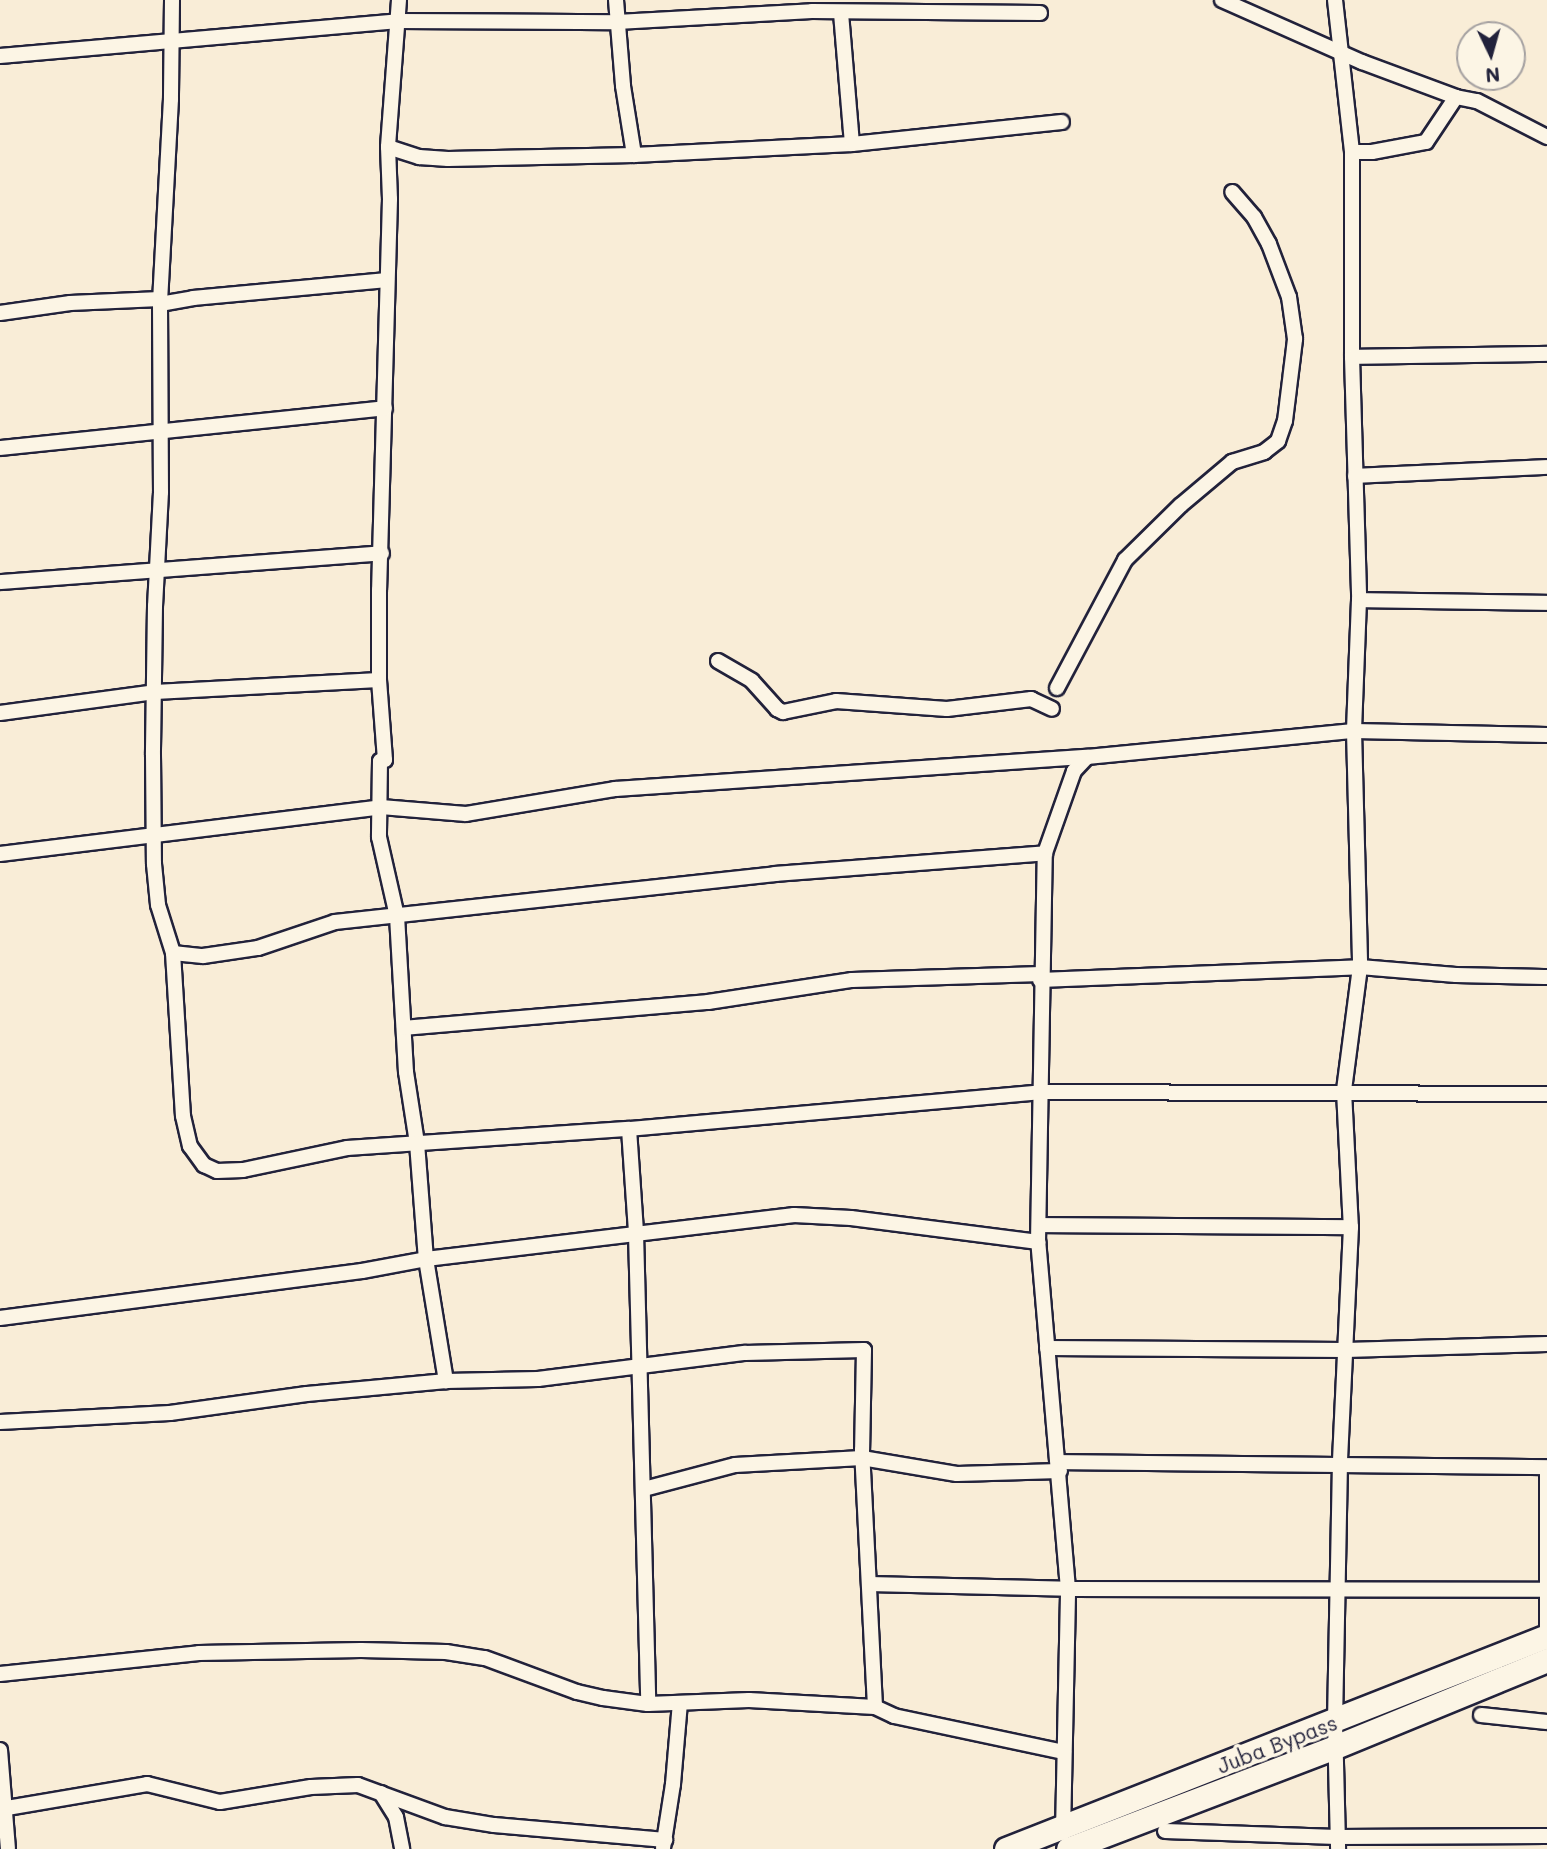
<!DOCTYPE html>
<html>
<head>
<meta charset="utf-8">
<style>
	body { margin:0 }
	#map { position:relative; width:1547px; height:1849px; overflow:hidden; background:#f9edd7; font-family:Mali,sans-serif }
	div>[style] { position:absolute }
	.roads { filter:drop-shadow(2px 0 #22223b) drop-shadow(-2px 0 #22223b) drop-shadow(0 2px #22223b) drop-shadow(0 -2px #22223b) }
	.minor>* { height:14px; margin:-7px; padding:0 7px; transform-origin:7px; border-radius:7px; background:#fcf5e5 }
	.primary>* { height:23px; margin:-11.5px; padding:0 11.5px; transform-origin:11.5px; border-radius:11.5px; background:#fcf5e5 }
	span { translate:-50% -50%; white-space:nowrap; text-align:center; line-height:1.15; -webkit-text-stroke:7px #fcf5e5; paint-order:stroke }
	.street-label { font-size:21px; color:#22223b }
	.north { position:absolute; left:1456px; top:21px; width:70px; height:70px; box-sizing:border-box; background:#fcf5e5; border:2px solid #a5a1a1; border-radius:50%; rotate:175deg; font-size:19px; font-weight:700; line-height:28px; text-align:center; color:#22223b }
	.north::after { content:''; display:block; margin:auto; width:24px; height:32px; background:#22223b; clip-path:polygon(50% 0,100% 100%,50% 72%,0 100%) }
</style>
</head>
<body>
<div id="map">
	<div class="roads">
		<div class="minor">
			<i style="left:172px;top:0;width:99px;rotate:90.6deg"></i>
			<i style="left:171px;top:99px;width:205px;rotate:93.1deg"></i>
			<i style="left:160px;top:304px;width:188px;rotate:89.7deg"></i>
			<i style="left:161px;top:492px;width:114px;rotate:93deg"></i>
			<i style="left:155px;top:606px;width:149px;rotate:90.8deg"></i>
			<i style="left:153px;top:755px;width:109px;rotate:89.5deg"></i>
			<i style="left:154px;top:864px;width:41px;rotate:84.4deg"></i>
			<i style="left:158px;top:905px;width:50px;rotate:72.6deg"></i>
			<i style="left:173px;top:953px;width:30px;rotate:6deg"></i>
			<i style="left:203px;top:956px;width:56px;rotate:-8.3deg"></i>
			<i style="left:258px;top:948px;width:81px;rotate:-18.7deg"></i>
			<i style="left:335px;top:922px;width:443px;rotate:-6.2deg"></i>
			<i style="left:775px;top:874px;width:271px;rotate:-4.4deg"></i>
			<i style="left:399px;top:0;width:147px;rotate:94.3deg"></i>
			<i style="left:388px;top:147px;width:52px;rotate:87.8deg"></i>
			<i style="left:390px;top:199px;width:391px;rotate:91.6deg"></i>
			<i style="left:379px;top:590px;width:90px;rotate:90deg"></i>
			<i style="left:379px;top:680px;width:80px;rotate:85.7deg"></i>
			<i style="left:385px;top:760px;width:5px;rotate:169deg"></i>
			<i style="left:380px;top:761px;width:76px;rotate:90.8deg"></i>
			<i style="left:379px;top:837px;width:81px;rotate:77.2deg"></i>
			<i style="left:397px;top:916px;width:156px;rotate:86.7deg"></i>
			<i style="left:406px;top:1072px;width:72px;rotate:81.2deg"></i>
			<i style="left:417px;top:1143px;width:116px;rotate:85.6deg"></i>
			<i style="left:426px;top:1259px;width:124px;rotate:80.7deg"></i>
			<i style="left:616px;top:0;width:86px;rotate:85.3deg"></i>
			<i style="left:623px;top:86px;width:70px;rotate:80.9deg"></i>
			<i style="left:1222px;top:0;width:153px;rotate:23.9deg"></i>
			<i style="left:1362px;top:62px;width:100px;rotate:20.4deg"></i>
			<i style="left:1456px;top:97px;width:21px;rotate:11deg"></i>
			<i style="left:1477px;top:101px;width:79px;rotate:27.2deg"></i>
			<i style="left:1335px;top:0;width:153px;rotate:83.6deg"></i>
			<i style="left:1352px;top:152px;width:205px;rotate:90deg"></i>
			<i style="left:1352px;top:357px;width:243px;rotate:88.3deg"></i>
			<i style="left:1359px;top:600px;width:131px;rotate:92.2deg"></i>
			<i style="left:1354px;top:731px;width:236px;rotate:88.5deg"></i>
			<i style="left:1360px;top:967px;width:125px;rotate:97.4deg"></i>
			<i style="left:1344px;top:1091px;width:136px;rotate:87.1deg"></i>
			<i style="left:1351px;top:1227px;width:235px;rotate:92.7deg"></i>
			<i style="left:1340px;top:1462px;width:260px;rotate:91.1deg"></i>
			<i style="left:1335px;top:1722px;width:127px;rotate:88.6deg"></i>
			<i style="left:841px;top:13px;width:131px;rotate:85.2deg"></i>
			<i style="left:0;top:56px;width:400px;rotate:-5deg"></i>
			<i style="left:398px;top:21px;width:219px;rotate:0.3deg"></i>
			<i style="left:617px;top:22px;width:195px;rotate:-3.2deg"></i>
			<i style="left:812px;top:11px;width:228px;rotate:0.5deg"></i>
			<i style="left:388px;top:147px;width:33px;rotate:18deg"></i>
			<i style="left:419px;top:157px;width:29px;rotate:4deg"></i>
			<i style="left:448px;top:159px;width:186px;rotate:-1.2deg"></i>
			<i style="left:634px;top:155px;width:218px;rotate:-2.9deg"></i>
			<i style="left:852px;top:144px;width:211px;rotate:-6deg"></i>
			<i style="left:1352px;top:152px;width:20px"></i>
			<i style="left:1372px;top:152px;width:55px;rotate:-10.5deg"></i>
			<i style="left:1426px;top:142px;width:54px;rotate:-56.3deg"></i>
			<i style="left:160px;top:304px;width:34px;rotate:-10deg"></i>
			<i style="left:193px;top:298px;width:195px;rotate:-5.3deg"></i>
			<i style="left:0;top:313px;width:71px;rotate:-8.1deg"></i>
			<i style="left:70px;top:303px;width:90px;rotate:-2.5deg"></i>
			<i style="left:1352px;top:357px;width:195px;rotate:-0.9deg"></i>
			<i style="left:0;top:448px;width:387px;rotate:-5.9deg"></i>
			<i style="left:1355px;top:476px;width:192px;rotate:-2.7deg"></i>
			<i style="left:0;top:582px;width:383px;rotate:-4.3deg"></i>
			<i style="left:1359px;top:600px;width:188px;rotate:0.9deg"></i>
			<i style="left:718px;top:661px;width:39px;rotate:30deg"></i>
			<i style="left:752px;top:681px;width:38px;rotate:48deg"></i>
			<i style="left:777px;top:709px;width:7px;rotate:27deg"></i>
			<i style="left:783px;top:712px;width:54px;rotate:-11.7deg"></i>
			<i style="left:836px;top:701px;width:111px;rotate:4.1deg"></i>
			<i style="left:947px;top:709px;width:85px;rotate:-6.8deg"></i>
			<i style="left:1031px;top:699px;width:23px;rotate:25deg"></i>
			<i style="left:1057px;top:688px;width:145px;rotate:-62deg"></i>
			<i style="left:1125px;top:560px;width:78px;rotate:-44.5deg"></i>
			<i style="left:1181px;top:505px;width:67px;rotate:-40.1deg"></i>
			<i style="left:1232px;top:462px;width:34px;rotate:-17deg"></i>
			<i style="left:1264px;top:452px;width:18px;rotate:-38deg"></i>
			<i style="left:1278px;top:441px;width:21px;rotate:-71deg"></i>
			<i style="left:1285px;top:421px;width:83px;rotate:-83deg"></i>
			<i style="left:1295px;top:339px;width:42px;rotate:-98.1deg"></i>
			<i style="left:1289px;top:297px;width:57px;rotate:-110.7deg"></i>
			<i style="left:1269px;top:244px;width:31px;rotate:-119deg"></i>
			<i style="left:1254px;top:217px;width:33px;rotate:-131deg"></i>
			<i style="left:0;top:713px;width:156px;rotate:-7.7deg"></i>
			<i style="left:155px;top:692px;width:224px;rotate:-3.1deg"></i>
			<i style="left:0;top:854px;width:384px;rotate:-7deg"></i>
			<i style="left:381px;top:807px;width:85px;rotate:4.7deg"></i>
			<i style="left:466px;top:814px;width:151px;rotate:-9.5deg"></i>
			<i style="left:615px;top:789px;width:473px;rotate:-3.9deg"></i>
			<i style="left:173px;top:953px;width:163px;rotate:86.5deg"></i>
			<i style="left:183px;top:1116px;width:31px;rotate:77deg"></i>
			<i style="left:190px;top:1146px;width:24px;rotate:54deg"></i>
			<i style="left:204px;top:1165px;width:14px;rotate:25deg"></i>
			<i style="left:217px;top:1171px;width:26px;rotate:-2deg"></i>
			<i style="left:243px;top:1170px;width:106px;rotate:-11.9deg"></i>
			<i style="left:347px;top:1148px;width:283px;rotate:-3.9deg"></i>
			<i style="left:629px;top:1129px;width:416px;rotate:-5.1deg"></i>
			<i style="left:1043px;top:1092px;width:504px;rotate:0.23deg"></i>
			<i style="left:1040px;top:980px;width:320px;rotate:-2.3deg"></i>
			<i style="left:1360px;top:967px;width:96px;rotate:4.8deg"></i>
			<i style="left:1456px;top:975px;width:91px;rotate:1.3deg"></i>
			<i style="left:404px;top:1028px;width:305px;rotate:-4.9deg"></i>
			<i style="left:708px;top:1002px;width:146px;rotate:-8.7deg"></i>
			<i style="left:852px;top:980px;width:189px;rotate:-1.8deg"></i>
			<i style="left:629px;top:1129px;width:104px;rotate:86.1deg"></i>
			<i style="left:636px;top:1233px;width:471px;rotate:88.5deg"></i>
			<i style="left:1039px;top:1225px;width:312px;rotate:0.4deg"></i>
			<i style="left:0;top:1318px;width:365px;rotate:-7.4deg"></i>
			<i style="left:362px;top:1271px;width:65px;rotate:-10.6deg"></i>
			<i style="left:426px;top:1259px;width:371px;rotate:-6.8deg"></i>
			<i style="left:794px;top:1215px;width:57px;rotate:3deg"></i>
			<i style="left:851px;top:1218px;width:189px;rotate:7.3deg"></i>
			<i style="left:1047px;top:1348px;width:299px;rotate:0.4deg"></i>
			<i style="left:1346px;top:1350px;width:201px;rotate:-1.7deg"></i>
			<i style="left:0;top:1422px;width:170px;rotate:-3deg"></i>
			<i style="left:170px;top:1413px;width:138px;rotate:-7.9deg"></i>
			<i style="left:307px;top:1394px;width:140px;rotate:-5.3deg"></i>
			<i style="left:446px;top:1381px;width:92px;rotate:-1.2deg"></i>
			<i style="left:538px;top:1379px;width:209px;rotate:-7.2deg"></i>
			<i style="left:745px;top:1353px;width:119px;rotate:-1.4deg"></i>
			<i style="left:864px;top:1350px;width:100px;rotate:91.1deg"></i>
			<i style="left:862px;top:1450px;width:257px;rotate:87.1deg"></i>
			<i style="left:1058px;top:1462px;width:489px;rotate:0.6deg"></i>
			<i style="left:644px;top:1489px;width:94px;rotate:-14.8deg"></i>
			<i style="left:735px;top:1465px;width:127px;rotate:-3.2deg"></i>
			<i style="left:862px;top:1458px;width:96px;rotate:9.6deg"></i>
			<i style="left:957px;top:1474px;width:103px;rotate:-1.7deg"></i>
			<i style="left:869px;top:1584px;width:199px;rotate:1.4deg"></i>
			<i style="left:1068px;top:1589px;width:477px;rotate:0.1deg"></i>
			<i style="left:1547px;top:1643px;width:174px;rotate:-90deg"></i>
			<i style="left:0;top:1674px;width:200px;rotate:-6deg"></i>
			<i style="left:199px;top:1653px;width:162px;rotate:-1.1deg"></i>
			<i style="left:361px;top:1650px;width:85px;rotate:1.3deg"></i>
			<i style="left:446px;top:1652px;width:39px;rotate:9deg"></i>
			<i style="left:485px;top:1658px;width:98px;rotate:20.3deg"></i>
			<i style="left:577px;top:1692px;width:27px;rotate:13deg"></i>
			<i style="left:603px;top:1698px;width:45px;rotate:7.6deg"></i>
			<i style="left:648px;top:1704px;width:101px;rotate:-2.3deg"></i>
			<i style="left:749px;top:1700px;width:126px;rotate:3.2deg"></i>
			<i style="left:875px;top:1707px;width:21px;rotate:25deg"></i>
			<i style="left:894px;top:1716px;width:174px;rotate:12deg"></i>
			<i style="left:1481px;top:1715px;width:66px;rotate:6.1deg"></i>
			<i style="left:0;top:1750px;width:99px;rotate:85.4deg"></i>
			<i style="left:381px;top:1793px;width:28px;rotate:58deg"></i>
			<i style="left:396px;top:1817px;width:33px;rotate:79deg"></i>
			<i style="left:7px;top:1808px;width:142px;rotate:-9.7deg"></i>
			<i style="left:147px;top:1784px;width:75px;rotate:13.9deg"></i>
			<i style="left:220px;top:1802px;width:92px;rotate:-9.4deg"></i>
			<i style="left:311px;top:1787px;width:47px;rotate:-2.4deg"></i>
			<i style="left:358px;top:1785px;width:93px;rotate:20.2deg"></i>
			<i style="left:445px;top:1817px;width:50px;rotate:9.3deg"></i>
			<i style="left:494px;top:1825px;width:172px;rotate:5deg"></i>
			<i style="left:1165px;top:1831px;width:172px;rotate:2deg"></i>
			<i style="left:1337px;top:1837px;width:210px;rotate:-0.3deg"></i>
			<i style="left:1063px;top:1833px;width:244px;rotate:-88.8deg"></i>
			<i style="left:1068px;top:1589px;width:348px;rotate:-94.9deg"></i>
			<i style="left:1038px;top:1242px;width:389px;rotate:-89deg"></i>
			<i style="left:1045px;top:853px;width:87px;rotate:-70.5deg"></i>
			<i style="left:1074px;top:771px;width:19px;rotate:-47deg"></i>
			<i style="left:1087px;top:757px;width:268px;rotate:-5.6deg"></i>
			<i style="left:1354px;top:731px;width:193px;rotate:1.2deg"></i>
			<i style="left:663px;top:1848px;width:65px;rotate:-81.1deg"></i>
			<i style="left:673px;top:1784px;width:81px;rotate:-85.1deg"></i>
		</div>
		<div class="primary">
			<i style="left:1006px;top:1849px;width:581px;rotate:-21.49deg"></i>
			<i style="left:1068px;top:1849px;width:286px;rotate:-20.9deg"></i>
			<i style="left:1335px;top:1747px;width:229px;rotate:-22.3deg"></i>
		</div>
	</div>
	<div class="street-label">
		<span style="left:1277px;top:1744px;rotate:-21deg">Juba Bypass</span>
	</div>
	<div class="north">N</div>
</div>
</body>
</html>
